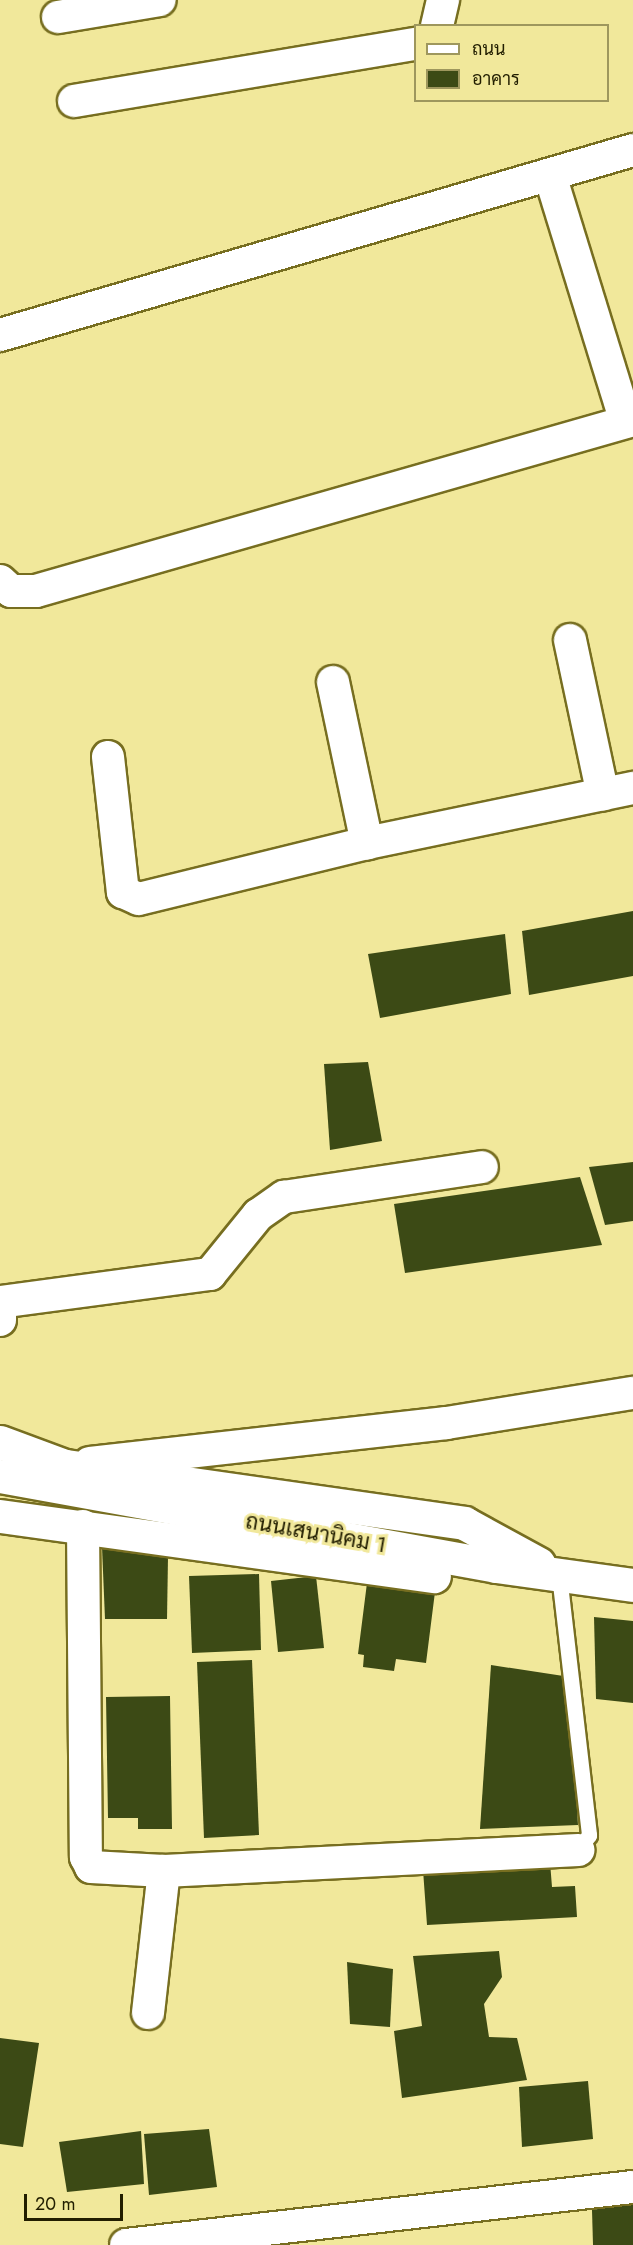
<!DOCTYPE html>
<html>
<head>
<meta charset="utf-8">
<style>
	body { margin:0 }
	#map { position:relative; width:633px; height:2245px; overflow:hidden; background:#f1e89b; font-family:Jost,Sarabun,sans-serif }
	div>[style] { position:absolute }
	.building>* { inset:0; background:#3c4a15 }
	.roads { filter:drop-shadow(2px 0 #776e20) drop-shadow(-2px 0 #776e20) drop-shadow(0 2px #776e20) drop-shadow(0 -2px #776e20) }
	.service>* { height:15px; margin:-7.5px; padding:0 7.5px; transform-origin:7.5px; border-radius:7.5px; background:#fff }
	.minor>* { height:32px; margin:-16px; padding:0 16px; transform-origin:16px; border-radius:16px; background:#fff }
	.tertiary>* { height:33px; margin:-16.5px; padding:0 16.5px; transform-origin:16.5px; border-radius:16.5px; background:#fff }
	span { translate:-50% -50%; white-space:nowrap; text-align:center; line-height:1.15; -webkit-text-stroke:6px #f1e89b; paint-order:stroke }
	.street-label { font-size:22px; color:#221e00 }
	.legend { position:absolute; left:414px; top:24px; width:195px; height:78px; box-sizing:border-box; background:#f1e89b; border:2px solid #9e975d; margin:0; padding:8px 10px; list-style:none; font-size:18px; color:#221e00 }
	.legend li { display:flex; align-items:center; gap:12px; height:30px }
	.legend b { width:30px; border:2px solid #9e975d }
	.scale { position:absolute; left:24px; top:2194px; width:99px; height:27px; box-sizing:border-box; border:3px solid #221e00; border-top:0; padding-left:8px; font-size:18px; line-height:21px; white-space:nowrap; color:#221e00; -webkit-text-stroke:4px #f1e89b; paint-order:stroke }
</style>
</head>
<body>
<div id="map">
	<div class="building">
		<i style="clip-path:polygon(633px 911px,633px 976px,529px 995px,522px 931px)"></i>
		<i style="clip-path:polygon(505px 934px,511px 994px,380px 1018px,368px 954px)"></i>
		<i style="clip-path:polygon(368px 1062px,382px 1141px,330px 1150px,324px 1064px)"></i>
		<i style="clip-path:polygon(633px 1162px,633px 1221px,605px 1225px,589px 1167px)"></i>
		<i style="clip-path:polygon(580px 1177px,602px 1245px,405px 1273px,394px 1204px)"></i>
		<i style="clip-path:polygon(102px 1547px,168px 1557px,167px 1619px,105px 1619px)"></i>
		<i style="clip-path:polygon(259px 1574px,261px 1650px,192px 1653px,189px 1576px)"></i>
		<i style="clip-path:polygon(368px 1575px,436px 1584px,426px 1663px,396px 1659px,394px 1671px,363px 1667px,364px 1655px,358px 1654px)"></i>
		<i style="clip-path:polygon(316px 1576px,324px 1648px,278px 1652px,271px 1581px)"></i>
		<i style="clip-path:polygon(594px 1617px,633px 1621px,633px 1703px,596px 1699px)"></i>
		<i style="clip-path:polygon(252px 1660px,259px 1835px,204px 1838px,197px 1662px)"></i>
		<i style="clip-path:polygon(491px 1665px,570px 1677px,578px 1825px,480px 1829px)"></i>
		<i style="clip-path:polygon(170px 1696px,172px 1829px,138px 1829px,138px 1818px,108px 1818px,106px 1697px)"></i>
		<i style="clip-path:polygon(550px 1862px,552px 1887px,575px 1886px,577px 1917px,427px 1925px,423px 1870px)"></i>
		<i style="clip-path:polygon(499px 1951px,502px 1977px,484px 2004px,489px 2037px,517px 2038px,527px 2080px,402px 2098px,394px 2031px,422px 2026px,413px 1956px)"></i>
		<i style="clip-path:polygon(347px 1962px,393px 1969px,390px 2027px,350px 2024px)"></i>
		<i style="clip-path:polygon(0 2038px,39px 2043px,23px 2147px,0 2144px)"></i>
		<i style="clip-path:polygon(588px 2081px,593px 2139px,522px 2147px,519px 2087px)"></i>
		<i style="clip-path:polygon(209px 2129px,217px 2187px,149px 2195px,144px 2134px)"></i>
		<i style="clip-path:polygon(141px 2131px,144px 2184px,67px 2192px,59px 2142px)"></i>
		<i style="clip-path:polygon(633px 2203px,633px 2245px,593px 2245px,592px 2210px)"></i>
	</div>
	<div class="roads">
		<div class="service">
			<i style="left:559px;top:1575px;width:262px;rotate:83.4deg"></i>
			<i style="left:589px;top:1835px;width:19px;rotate:126deg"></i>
		</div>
		<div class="minor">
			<i style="left:58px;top:17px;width:103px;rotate:-9.5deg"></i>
			<i style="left:437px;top:26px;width:27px;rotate:-77deg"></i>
			<i style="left:74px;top:101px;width:347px;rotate:-9.5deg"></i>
			<i style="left:550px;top:175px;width:258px;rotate:72.9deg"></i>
			<i style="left:0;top:335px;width:659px;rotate:-16.29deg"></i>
			<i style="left:0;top:581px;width:15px;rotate:42deg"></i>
			<i style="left:11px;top:591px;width:25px"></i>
			<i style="left:36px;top:591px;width:621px;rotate:-15.98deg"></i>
			<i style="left:570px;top:640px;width:158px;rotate:78deg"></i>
			<i style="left:333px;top:682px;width:165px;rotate:78.1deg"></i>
			<i style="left:108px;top:757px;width:136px;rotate:83.7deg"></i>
			<i style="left:123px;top:892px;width:17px;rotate:24deg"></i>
			<i style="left:139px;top:899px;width:235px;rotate:-13.8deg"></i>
			<i style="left:367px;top:843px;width:272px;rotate:-11.7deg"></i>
			<i style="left:0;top:1320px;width:18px;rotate:-90deg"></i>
			<i style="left:0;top:1302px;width:212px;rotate:-7.6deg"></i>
			<i style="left:210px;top:1274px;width:76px;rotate:-50.9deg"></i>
			<i style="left:258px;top:1215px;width:32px;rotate:-35deg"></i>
			<i style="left:284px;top:1197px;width:200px;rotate:-8.6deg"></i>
			<i style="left:90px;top:1463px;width:359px;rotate:-6.4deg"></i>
			<i style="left:447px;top:1423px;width:188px;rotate:-9.2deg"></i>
			<i style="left:83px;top:1526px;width:331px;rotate:89.5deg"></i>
			<i style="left:86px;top:1857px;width:11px;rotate:63deg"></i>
			<i style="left:91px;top:1867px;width:73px;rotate:3.1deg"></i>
			<i style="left:164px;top:1871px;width:415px;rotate:-2.9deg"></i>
			<i style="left:148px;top:2013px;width:143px;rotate:-83.6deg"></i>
			<i style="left:126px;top:2245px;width:510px;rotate:-6.53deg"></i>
		</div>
		<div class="tertiary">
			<i style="left:0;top:1442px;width:69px;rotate:20.3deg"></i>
			<i style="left:65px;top:1466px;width:403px;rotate:8.1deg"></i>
			<i style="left:464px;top:1523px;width:85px;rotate:28.7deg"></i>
			<i style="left:0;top:1476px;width:504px;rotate:10.28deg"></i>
			<i style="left:496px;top:1566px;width:138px;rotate:7.9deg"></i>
			<i style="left:0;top:1516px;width:438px;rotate:7.9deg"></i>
		</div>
	</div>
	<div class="street-label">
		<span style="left:316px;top:1533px;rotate:10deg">ถนนเสนานิคม 1</span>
	</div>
	<ul class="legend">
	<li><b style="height:8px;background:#fff"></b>ถนน</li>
	<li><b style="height:16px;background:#3c4a15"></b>อาคาร</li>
	</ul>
	<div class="scale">20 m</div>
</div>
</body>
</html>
